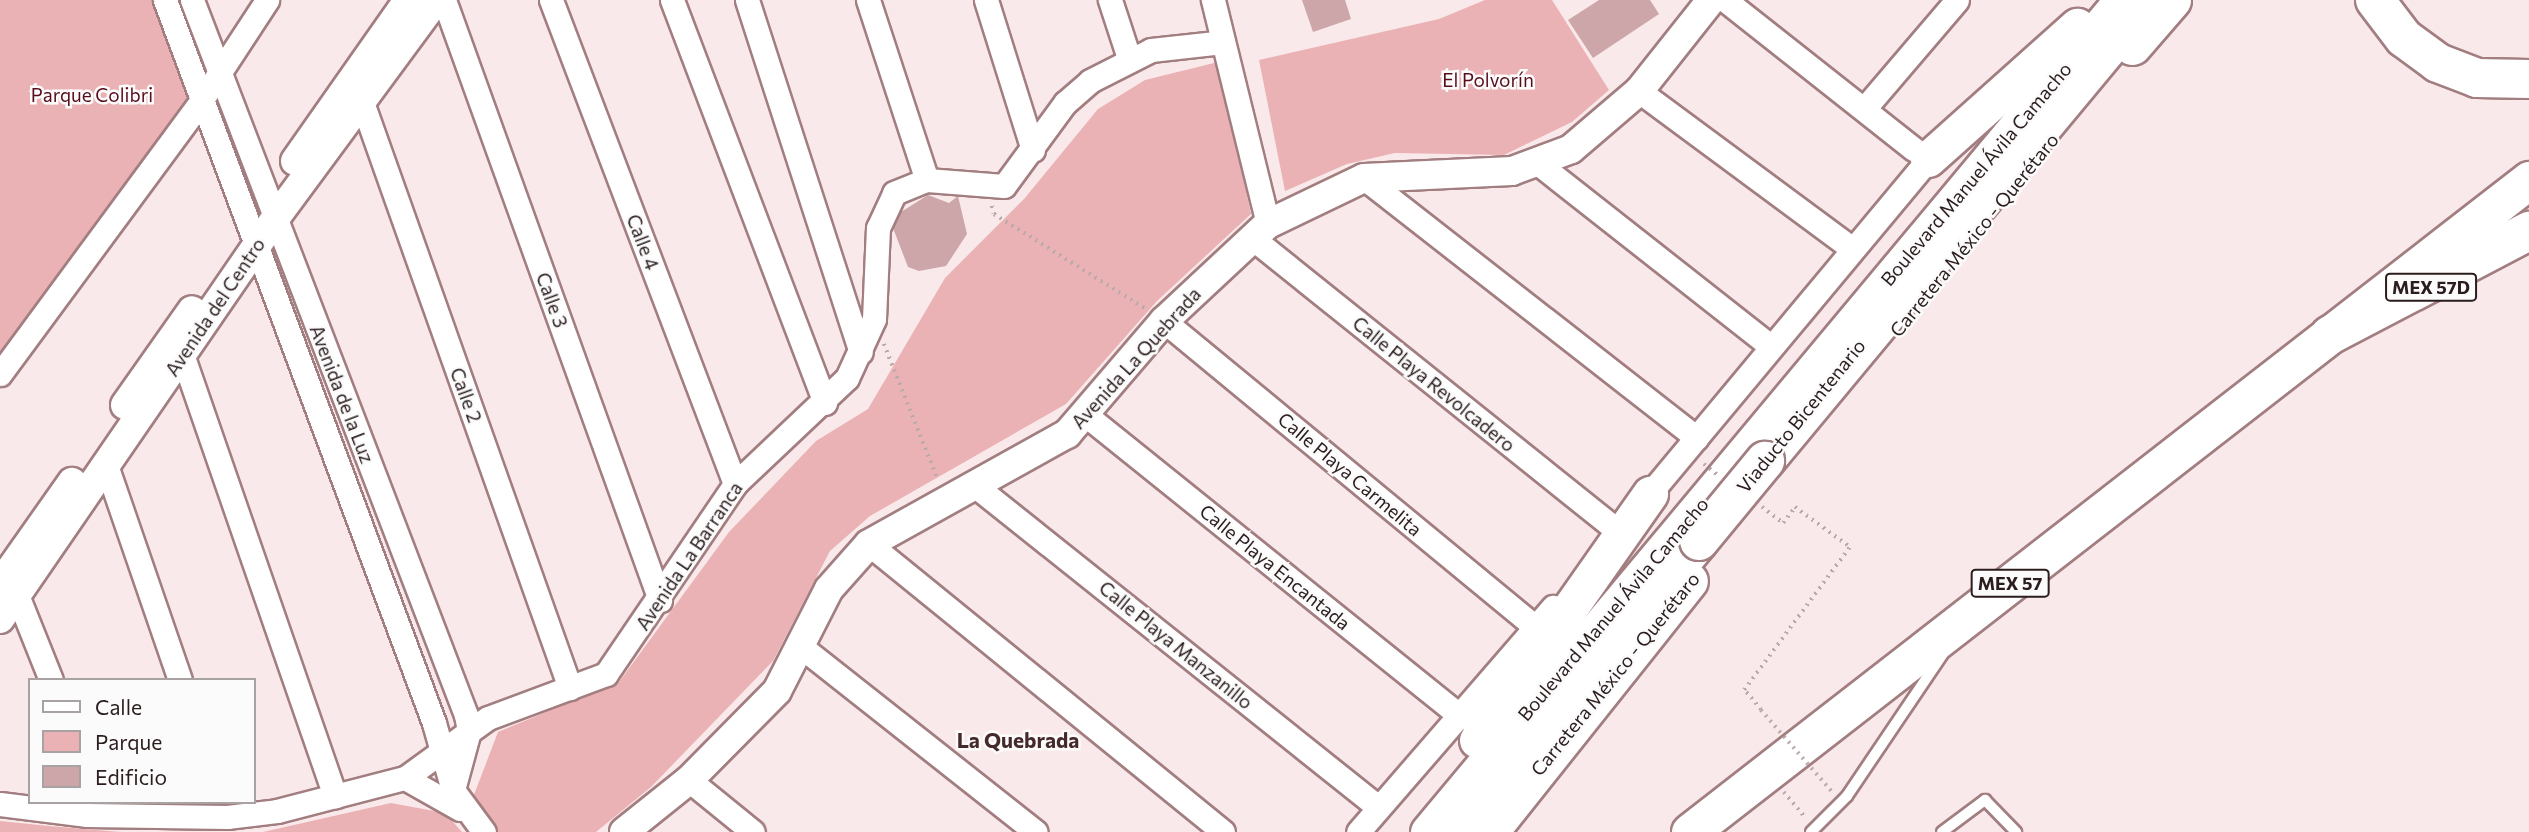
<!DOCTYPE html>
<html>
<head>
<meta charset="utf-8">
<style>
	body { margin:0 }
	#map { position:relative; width:2529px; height:832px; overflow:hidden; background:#fae9ea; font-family:Commissioner,sans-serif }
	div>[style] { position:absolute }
	.green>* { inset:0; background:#eab2b5 }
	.building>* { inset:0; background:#cca6a8 }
	.path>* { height:3.5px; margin-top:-1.75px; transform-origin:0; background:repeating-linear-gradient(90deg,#b9a9aa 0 2px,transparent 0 7px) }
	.roads { filter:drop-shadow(2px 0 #a27e80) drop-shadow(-2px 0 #a27e80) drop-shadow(0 2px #a27e80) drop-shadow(0 -2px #a27e80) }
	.service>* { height:10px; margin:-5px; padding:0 5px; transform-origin:5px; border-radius:5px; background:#fff }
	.minor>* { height:23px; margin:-11.5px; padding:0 11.5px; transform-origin:11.5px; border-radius:11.5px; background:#fff }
	.tertiary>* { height:28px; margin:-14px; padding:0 14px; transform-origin:14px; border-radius:14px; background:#fff }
	.primary>* { height:35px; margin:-17.5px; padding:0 17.5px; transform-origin:17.5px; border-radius:17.5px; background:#fff }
	.trunk>* { height:37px; margin:-18.5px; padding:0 18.5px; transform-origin:18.5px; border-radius:18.5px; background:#fff }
	.motorway>* { height:38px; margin:-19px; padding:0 19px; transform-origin:19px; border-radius:19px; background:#fff }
	.path-bridge>* { height:3.5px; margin-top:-1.75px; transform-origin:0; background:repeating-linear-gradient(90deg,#b9a9aa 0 2px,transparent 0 7px) }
	.bridges { filter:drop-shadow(2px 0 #a27e80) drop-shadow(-2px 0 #a27e80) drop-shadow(0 2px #a27e80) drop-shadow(0 -2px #a27e80) }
	.motorway-bridge>* { height:38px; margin:-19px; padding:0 19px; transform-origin:19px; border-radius:19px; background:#fff }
	span { translate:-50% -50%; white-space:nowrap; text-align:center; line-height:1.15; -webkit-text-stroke:5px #fbfbfb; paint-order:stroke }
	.shield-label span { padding:2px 5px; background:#fbfbfb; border:2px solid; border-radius:5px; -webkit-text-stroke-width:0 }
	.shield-label { font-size:18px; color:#2b1d1e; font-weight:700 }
	.park-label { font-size:19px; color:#580d1d }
	.street-label { font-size:19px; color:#2b1d1e }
	.neighbourhood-label { font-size:21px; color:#46292b; font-weight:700 }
	.legend { position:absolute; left:28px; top:678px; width:228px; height:126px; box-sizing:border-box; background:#fbfbfb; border:2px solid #a8a2a3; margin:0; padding:9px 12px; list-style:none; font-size:21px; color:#2b1d1e }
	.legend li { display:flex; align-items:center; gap:14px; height:35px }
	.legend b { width:35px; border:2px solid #a8a2a3 }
</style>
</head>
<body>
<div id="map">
	<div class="green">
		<i style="clip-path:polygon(0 0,161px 0,195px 111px,0 357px)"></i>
		<i style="clip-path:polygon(1485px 0,1552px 0,1609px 90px,1572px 122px,1504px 155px,1395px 153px,1347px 164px,1285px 191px,1259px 60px,1439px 19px)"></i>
		<i style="clip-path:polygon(1218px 62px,1251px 214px,1157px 301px,1066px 404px,870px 516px,830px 551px,773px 661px,651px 787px,596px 832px,498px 832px,490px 825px,472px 800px,498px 732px,619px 682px,729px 532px,816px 441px,868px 409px,945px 278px,1024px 199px,1098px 109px,1145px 80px)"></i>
		<i style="clip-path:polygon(391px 803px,445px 813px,462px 832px,263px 832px)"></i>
		<i style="clip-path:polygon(0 821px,49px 826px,121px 832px,0 832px)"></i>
	</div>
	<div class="building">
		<i style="clip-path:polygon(1302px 0,1345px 0,1351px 19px,1313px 32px)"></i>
		<i style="clip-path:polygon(1599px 0,1650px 0,1659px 14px,1593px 58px,1568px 20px)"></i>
		<i style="clip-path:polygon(928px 195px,949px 203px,958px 196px,967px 234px,946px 266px,919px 271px,908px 267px,893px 228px,901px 212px)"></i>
	</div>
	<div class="path">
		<i style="left:992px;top:206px;width:8px;rotate:76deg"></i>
		<i style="left:994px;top:214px;width:179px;rotate:32deg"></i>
		<i style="left:884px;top:344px;width:146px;rotate:68.3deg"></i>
		<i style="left:1761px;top:710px;width:26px;rotate:-130deg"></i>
		<i style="left:1744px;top:690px;width:178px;rotate:-53.5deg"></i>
		<i style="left:1784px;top:792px;width:34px;rotate:50deg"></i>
	</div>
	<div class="roads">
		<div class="service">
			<i style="left:1811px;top:832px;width:51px;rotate:-45deg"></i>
			<i style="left:1847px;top:796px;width:174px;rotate:-56deg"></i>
			<i style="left:1942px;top:832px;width:54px;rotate:-36.7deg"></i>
			<i style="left:1985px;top:800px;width:45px;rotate:45.9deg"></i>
		</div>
		<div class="minor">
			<i style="left:165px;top:0;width:771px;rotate:69.59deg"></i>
			<i style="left:434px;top:723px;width:70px;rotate:74.2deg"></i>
			<i style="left:453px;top:790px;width:52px;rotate:53.6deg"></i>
			<i style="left:192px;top:0;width:766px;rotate:69.03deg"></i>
			<i style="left:466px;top:715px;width:16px;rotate:79deg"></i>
			<i style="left:469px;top:731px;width:61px;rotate:105.2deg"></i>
			<i style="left:444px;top:0;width:638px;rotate:70.2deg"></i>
			<i style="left:551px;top:0;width:518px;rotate:69.18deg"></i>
			<i style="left:672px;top:0;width:431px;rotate:69.2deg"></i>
			<i style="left:747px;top:0;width:370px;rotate:72.1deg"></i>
			<i style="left:868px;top:0;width:189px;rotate:71.9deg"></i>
			<i style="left:986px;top:0;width:157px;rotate:72.6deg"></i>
			<i style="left:1110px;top:0;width:61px;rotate:71.9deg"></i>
			<i style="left:1213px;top:0;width:231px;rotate:76.2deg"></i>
			<i style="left:1725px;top:0;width:241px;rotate:38.3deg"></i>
			<i style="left:1639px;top:91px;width:264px;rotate:36.5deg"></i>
			<i style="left:362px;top:102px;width:622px;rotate:70.46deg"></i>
			<i style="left:1864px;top:109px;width:143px;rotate:-49.5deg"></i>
			<i style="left:1539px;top:164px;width:294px;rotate:38.2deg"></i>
			<i style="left:1364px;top:178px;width:422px;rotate:38deg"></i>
			<i style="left:1251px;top:237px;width:469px;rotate:38.7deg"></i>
			<i style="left:1164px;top:321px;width:481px;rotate:39.5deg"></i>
			<i style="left:183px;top:357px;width:465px;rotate:70.9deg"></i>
			<i style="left:0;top:374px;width:339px;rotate:-53.6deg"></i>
			<i style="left:201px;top:101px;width:121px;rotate:-56.8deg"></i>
			<i style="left:1087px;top:416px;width:481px;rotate:38.8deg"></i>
			<i style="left:106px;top:465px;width:227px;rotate:71deg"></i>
			<i style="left:973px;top:484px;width:518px;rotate:38.57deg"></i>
			<i style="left:1641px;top:504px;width:449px;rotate:-50.2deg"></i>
			<i style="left:869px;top:544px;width:456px;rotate:39.1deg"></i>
			<i style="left:17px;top:595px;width:92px;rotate:68.2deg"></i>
			<i style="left:804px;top:649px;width:295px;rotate:38.3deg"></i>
			<i style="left:405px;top:778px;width:63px;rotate:29.4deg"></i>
			<i style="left:689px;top:780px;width:82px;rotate:39.1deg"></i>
			<i style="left:0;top:804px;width:88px;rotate:7.2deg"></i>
			<i style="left:87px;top:815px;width:140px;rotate:0.8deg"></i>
			<i style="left:227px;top:817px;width:50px;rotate:-6.8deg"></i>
			<i style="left:277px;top:811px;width:132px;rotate:-14.5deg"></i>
			<i style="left:405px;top:778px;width:102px;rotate:-35.9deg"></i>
			<i style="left:488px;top:718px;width:126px;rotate:-20.4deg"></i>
			<i style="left:606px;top:674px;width:230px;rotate:-55.8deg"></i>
			<i style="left:735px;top:484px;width:154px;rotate:-43.4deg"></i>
			<i style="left:847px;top:378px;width:65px;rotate:-65.4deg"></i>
			<i style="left:874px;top:319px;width:91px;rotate:-87.5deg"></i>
			<i style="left:878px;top:228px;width:38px;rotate:-65deg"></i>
			<i style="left:894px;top:193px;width:35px;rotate:-22deg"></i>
			<i style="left:927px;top:180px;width:77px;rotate:4.5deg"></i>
			<i style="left:1004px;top:186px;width:103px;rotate:-53.7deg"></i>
			<i style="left:1065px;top:103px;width:33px;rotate:-41deg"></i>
			<i style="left:1090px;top:81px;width:68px;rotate:-26.9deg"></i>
			<i style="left:1151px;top:50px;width:72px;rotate:-6.3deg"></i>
			<i style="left:1358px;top:832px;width:298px;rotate:-49.1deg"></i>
		</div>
		<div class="tertiary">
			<i style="left:295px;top:161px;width:197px;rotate:-54.9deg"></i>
			<i style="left:125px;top:405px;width:116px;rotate:-54.8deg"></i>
			<i style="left:0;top:584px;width:125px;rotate:-54.8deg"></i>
			<i style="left:0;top:619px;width:489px;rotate:-55.5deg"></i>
			<i style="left:277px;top:216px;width:268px;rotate:-53.6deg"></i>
			<i style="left:624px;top:832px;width:83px;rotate:-38.7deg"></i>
			<i style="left:689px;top:780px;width:125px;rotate:-45.3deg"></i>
			<i style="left:777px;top:691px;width:114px;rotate:-63deg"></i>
			<i style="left:829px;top:589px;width:60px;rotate:-48.4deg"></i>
			<i style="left:869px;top:544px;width:227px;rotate:-29.1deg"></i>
			<i style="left:1067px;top:434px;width:149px;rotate:-49.4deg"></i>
			<i style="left:1164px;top:321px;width:142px;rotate:-43deg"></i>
			<i style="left:1268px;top:224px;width:106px;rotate:-25.6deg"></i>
			<i style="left:1364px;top:178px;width:148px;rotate:-2.7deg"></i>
			<i style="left:1512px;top:171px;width:63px;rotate:-20.4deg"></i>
			<i style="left:1571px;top:149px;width:89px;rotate:-40.5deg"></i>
			<i style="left:1639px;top:91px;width:116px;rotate:-51.6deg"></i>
		</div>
		<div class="primary">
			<i style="left:1928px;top:159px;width:200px;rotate:-41.8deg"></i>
			<i style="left:1477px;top:740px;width:301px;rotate:-54.9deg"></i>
			<i style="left:1428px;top:832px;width:1083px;rotate:-50.17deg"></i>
		</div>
		<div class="trunk">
			<i style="left:2132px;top:46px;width:61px;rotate:-49deg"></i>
			<i style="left:1489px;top:832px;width:321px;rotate:-51.5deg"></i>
			<i style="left:1690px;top:832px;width:1063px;rotate:-37.85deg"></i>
		</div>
		<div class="motorway">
			<i style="left:2375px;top:0;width:48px;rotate:52.7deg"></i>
			<i style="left:2404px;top:38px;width:42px;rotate:36.3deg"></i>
			<i style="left:2438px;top:63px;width:42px;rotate:21deg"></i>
			<i style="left:2477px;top:78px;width:52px;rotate:1.1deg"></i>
			<i style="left:2330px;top:335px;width:225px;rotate:-27.6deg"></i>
			<i style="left:1765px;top:461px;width:599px;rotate:-50.28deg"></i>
			<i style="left:1454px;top:832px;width:380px;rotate:-49.9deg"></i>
		</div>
	</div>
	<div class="path-bridge">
		<i style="left:1704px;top:464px;width:19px;rotate:39deg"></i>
		<i style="left:1762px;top:507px;width:26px;rotate:37deg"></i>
		<i style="left:1783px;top:523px;width:20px;rotate:-53deg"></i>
		<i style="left:1795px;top:507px;width:68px;rotate:36deg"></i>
		<i style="left:1761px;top:710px;width:111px;rotate:49deg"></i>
	</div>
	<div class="bridges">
		<div class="motorway-bridge">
			<i style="left:1699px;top:541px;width:104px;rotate:-50.5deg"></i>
		</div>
	</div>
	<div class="shield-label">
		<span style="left:2431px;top:287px">MEX 57D</span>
		<span style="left:2010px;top:583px">MEX 57</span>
	</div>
	<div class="park-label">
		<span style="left:1488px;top:80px">El Polvorín</span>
		<span style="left:92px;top:95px">Parque Colibri</span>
	</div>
	<div class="street-label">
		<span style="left:1976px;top:174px;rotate:-50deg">Boulevard Manuel Ávila Camacho</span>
		<span style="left:1974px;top:235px;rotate:-51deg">Carretera México - Querétaro</span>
		<span style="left:643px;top:242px;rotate:69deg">Calle 4</span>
		<span style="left:552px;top:300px;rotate:70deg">Calle 3</span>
		<span style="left:215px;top:307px;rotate:-56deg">Avenida del Centro</span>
		<span style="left:1136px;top:358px;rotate:-48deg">Avenida La Quebrada</span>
		<span style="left:1434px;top:384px;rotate:39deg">Calle Playa Revolcadero</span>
		<span style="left:342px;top:394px;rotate:69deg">Avenida de la Luz</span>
		<span style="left:466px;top:395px;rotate:70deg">Calle 2</span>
		<span style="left:1801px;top:416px;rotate:-51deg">Viaducto Bicentenario</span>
		<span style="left:1350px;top:474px;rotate:40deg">Calle Playa Carmelita</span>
		<span style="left:689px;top:556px;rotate:-56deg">Avenida La Barranca</span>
		<span style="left:1275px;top:567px;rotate:39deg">Calle Playa Encantada</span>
		<span style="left:1613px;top:609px;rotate:-50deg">Boulevard Manuel Ávila Camacho</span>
		<span style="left:1176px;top:645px;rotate:39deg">Calle Playa Manzanillo</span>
		<span style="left:1615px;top:674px;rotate:-51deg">Carretera México - Querétaro</span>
	</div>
	<div class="neighbourhood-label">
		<span style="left:1018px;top:740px">La Quebrada</span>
	</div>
	<ul class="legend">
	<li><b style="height:9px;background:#fff"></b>Calle</li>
	<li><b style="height:19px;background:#eab2b5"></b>Parque</li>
	<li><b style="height:19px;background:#cca6a8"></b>Edificio</li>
	</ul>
</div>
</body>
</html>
